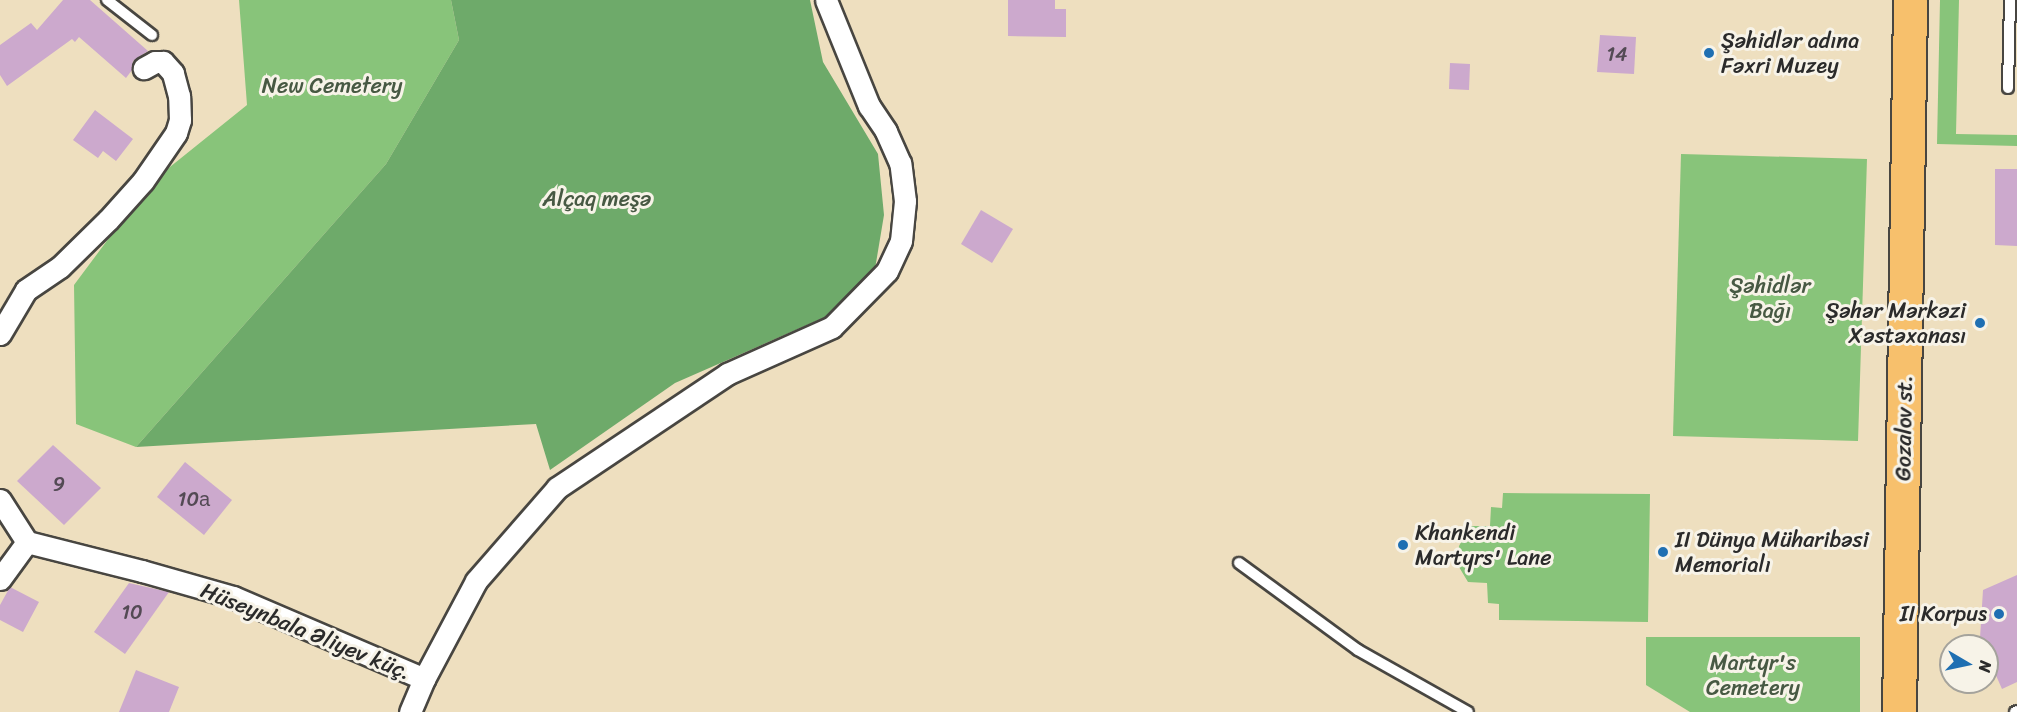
<!DOCTYPE html>
<html>
<head>
<meta charset="utf-8">
<style>
	body { margin:0 }
	#map { position:relative; width:2017px; height:712px; overflow:hidden; background:#eedfbf; font-family:Sriracha,sans-serif }
	div>[style] { position:absolute }
	.green>* { inset:0; background:#88c47a }
	.forest>* { inset:0; background:#6eaa6a }
	.building>* { inset:0; background:#cca9cd }
	.roads { filter:drop-shadow(2px 0 #484641) drop-shadow(-2px 0 #484641) drop-shadow(0 2px #484641) drop-shadow(0 -2px #484641) }
	.service>* { height:10px; margin:-5px; padding:0 5px; transform-origin:5px; border-radius:5px; background:#fff }
	.minor>* { height:21px; margin:-10.5px; padding:0 10.5px; transform-origin:10.5px; border-radius:10.5px; background:#fff }
	.primary>* { height:33px; margin:-16.5px; padding:0 16.5px; transform-origin:16.5px; border-radius:16.5px; background:#f7c06c }
	.dots>* { width:16px; height:16px; translate:-50% -50%; box-sizing:border-box; border:3px solid #f7f3e8; border-radius:50% }
	span { translate:-50% -50%; white-space:nowrap; text-align:center; line-height:1.15; -webkit-text-stroke:6px #f7f3e8; paint-order:stroke }
	.number-label { font-size:20px; color:#534a54 }
	.number-label span { -webkit-text-stroke-width:0 }
	.poi-label { font-size:22px; color:#2b2b2b }
	.left { translate:0 -50%; text-align:left }
	.right { translate:-100% -50%; text-align:right }
	.park-label { font-size:22px; color:#475943 }
	.street-label { font-size:22px; color:#2b2b2b }
	.north { position:absolute; left:1939px; top:634px; width:60px; height:60px; box-sizing:border-box; background:#f7f3e8; border:2px solid #a5a39c; border-radius:50%; rotate:99deg; font-size:16px; font-weight:700; line-height:24px; text-align:center; color:#2b2b2b }
	.north::after { content:''; display:block; margin:auto; width:21px; height:27px; background:#1f6fb2; clip-path:polygon(50% 0,100% 100%,50% 72%,0 100%) }
</style>
</head>
<body>
<div id="map">
	<div class="green">
		<i style="clip-path:polygon(239px 0,451px 0,459px 40px,386px 164px,136px 447px,76px 424px,74px 285px,150px 183px,247px 105px)"></i>
		<i style="clip-path:polygon(1940px 0,1959px 0,1956px 134px,2017px 135px,2017px 146px,1937px 144px)"></i>
		<i style="clip-path:polygon(1681px 154px,1867px 159px,1858px 441px,1673px 436px)"></i>
		<i style="clip-path:polygon(1503px 493px,1650px 494px,1648px 622px,1499px 620px,1499px 604px,1488px 603px,1487px 583px,1468px 582px,1459px 567px,1458px 556px,1459px 546px,1470px 526px,1490px 526px,1491px 507px,1502px 508px)"></i>
		<i style="clip-path:polygon(1646px 637px,1860px 637px,1860px 712px,1690px 712px,1646px 685px)"></i>
	</div>
	<div class="forest">
		<i style="clip-path:polygon(451px 0,810px 0,823px 62px,878px 154px,884px 215px,875px 269px,832px 314px,675px 383px,550px 470px,536px 424px,136px 447px,386px 164px,459px 40px)"></i>
	</div>
	<div class="building">
		<i style="clip-path:polygon(63px 0,90px 0,148px 51px,133px 61px,132px 70px,126px 78px,79px 37px,75px 42px,72px 39px,7px 86px,0 75px,0 45px,31px 23px,37px 30px)"></i>
		<i style="clip-path:polygon(1008px 0,1055px 0,1055px 9px,1066px 9px,1066px 37px,1008px 36px)"></i>
		<i style="clip-path:polygon(1600px 35px,1636px 37px,1634px 74px,1597px 72px)"></i>
		<i style="clip-path:polygon(1450px 63px,1470px 64px,1469px 90px,1449px 89px)"></i>
		<i style="clip-path:polygon(95px 110px,133px 139px,116px 161px,103px 151px,98px 158px,73px 140px)"></i>
		<i style="clip-path:polygon(1995px 169px,2017px 169px,2017px 246px,1995px 245px)"></i>
		<i style="clip-path:polygon(981px 210px,1013px 229px,992px 263px,961px 244px)"></i>
		<i style="clip-path:polygon(53px 445px,101px 488px,64px 525px,17px 481px)"></i>
		<i style="clip-path:polygon(185px 462px,232px 500px,204px 535px,157px 497px)"></i>
		<i style="clip-path:polygon(2017px 575px,2017px 682px,2002px 689px,1987px 655px,1987px 646px,1983px 646px,1980px 638px,1983px 590px)"></i>
		<i style="clip-path:polygon(129px 583px,169px 592px,125px 654px,94px 632px)"></i>
		<i style="clip-path:polygon(10px 587px,39px 602px,23px 632px,0 620px,0 605px)"></i>
		<i style="clip-path:polygon(136px 670px,179px 687px,169px 712px,119px 712px)"></i>
	</div>
	<div class="roads">
		<div class="service">
			<i style="left:107px;top:0;width:57px;rotate:37.9deg"></i>
			<i style="left:2008px;top:88px;width:88px;rotate:-88.7deg"></i>
			<i style="left:1239px;top:563px;width:147px;rotate:36.2deg"></i>
			<i style="left:1358px;top:650px;width:126px;rotate:29.4deg"></i>
			<i style="left:2015px;top:712px;width:2px;rotate:-27deg"></i>
		</div>
		<div class="minor">
			<i style="left:0;top:334px;width:51px;rotate:-59.4deg"></i>
			<i style="left:26px;top:290px;width:41px;rotate:-34.1deg"></i>
			<i style="left:60px;top:267px;width:67px;rotate:-44.4deg"></i>
			<i style="left:108px;top:220px;width:52px;rotate:-48.1deg"></i>
			<i style="left:143px;top:181px;width:58px;rotate:-55.5deg"></i>
			<i style="left:176px;top:133px;width:14px;rotate:-73deg"></i>
			<i style="left:180px;top:120px;width:24px;rotate:-92deg"></i>
			<i style="left:179px;top:96px;width:24px;rotate:-105deg"></i>
			<i style="left:173px;top:73px;width:15px;rotate:-132deg"></i>
			<i style="left:163px;top:62px;width:8px;rotate:180deg"></i>
			<i style="left:155px;top:62px;width:13px;rotate:151deg"></i>
			<i style="left:0;top:500px;width:50px;rotate:57.3deg"></i>
			<i style="left:27px;top:542px;width:119px;rotate:14.2deg"></i>
			<i style="left:142px;top:571px;width:95px;rotate:15.9deg"></i>
			<i style="left:233px;top:597px;width:208px;rotate:23.2deg"></i>
			<i style="left:0;top:579px;width:46px;rotate:-53.9deg"></i>
			<i style="left:410px;top:712px;width:36px;rotate:-67deg"></i>
			<i style="left:424px;top:679px;width:111px;rotate:-62deg"></i>
			<i style="left:476px;top:581px;width:123px;rotate:-48.9deg"></i>
			<i style="left:557px;top:488px;width:205px;rotate:-33.8deg"></i>
			<i style="left:727px;top:374px;width:115px;rotate:-24.1deg"></i>
			<i style="left:832px;top:327px;width:78px;rotate:-45.5deg"></i>
			<i style="left:887px;top:271px;width:33px;rotate:-65deg"></i>
			<i style="left:901px;top:241px;width:40px;rotate:-84.3deg"></i>
			<i style="left:905px;top:201px;width:38px;rotate:-97deg"></i>
			<i style="left:900px;top:163px;width:35px;rotate:-114deg"></i>
			<i style="left:886px;top:131px;width:30px;rotate:-124deg"></i>
			<i style="left:869px;top:106px;width:114px;rotate:-112.1deg"></i>
		</div>
		<div class="primary">
			<i style="left:1899px;top:712px;width:712px;rotate:-89.11deg"></i>
		</div>
	</div>
	<div class="dots">
		<i style="left:1709px;top:53px;background:#1f6fb2"></i>
		<i style="left:1980px;top:323px;background:#1f6fb2"></i>
		<i style="left:1403px;top:545px;background:#1f6fb2"></i>
		<i style="left:1663px;top:552px;background:#1f6fb2"></i>
		<i style="left:1999px;top:614px;background:#1f6fb2"></i>
	</div>
	<div class="number-label">
		<span style="left:1617px;top:54px">14</span>
		<span style="left:59px;top:484px">9</span>
		<span style="left:194px;top:499px">10а</span>
		<span style="left:132px;top:612px">10</span>
	</div>
	<div class="poi-label">
		<span class="left" style="left:1721px;top:53px">Şəhidlər adına<br>Fəxri Muzey</span>
		<span class="right" style="left:1966px;top:323px">Şəhər Mərkəzi<br>Xəstəxanası</span>
		<span class="left" style="left:1415px;top:545px">Khankendi<br>Martyrs' Lane</span>
		<span class="left" style="left:1675px;top:552px">II Dünya Müharibəsi<br>Memorialı</span>
		<span class="right" style="left:1987px;top:614px">II Korpus</span>
	</div>
	<div class="park-label">
		<span style="left:332px;top:86px">New Cemetery</span>
		<span style="left:597px;top:199px">Alçaq meşə</span>
		<span style="left:1770px;top:298px">Şəhidlər<br>Bağı</span>
		<span style="left:1753px;top:675px">Martyr's<br>Cemetery</span>
	</div>
	<div class="street-label">
		<span style="left:1904px;top:428px;rotate:-89deg">Gozalov st.</span>
		<span style="left:306px;top:631px;rotate:22deg">Hüseynbala Əliyev küç.</span>
	</div>
	<div class="north">N</div>
</div>
</body>
</html>
